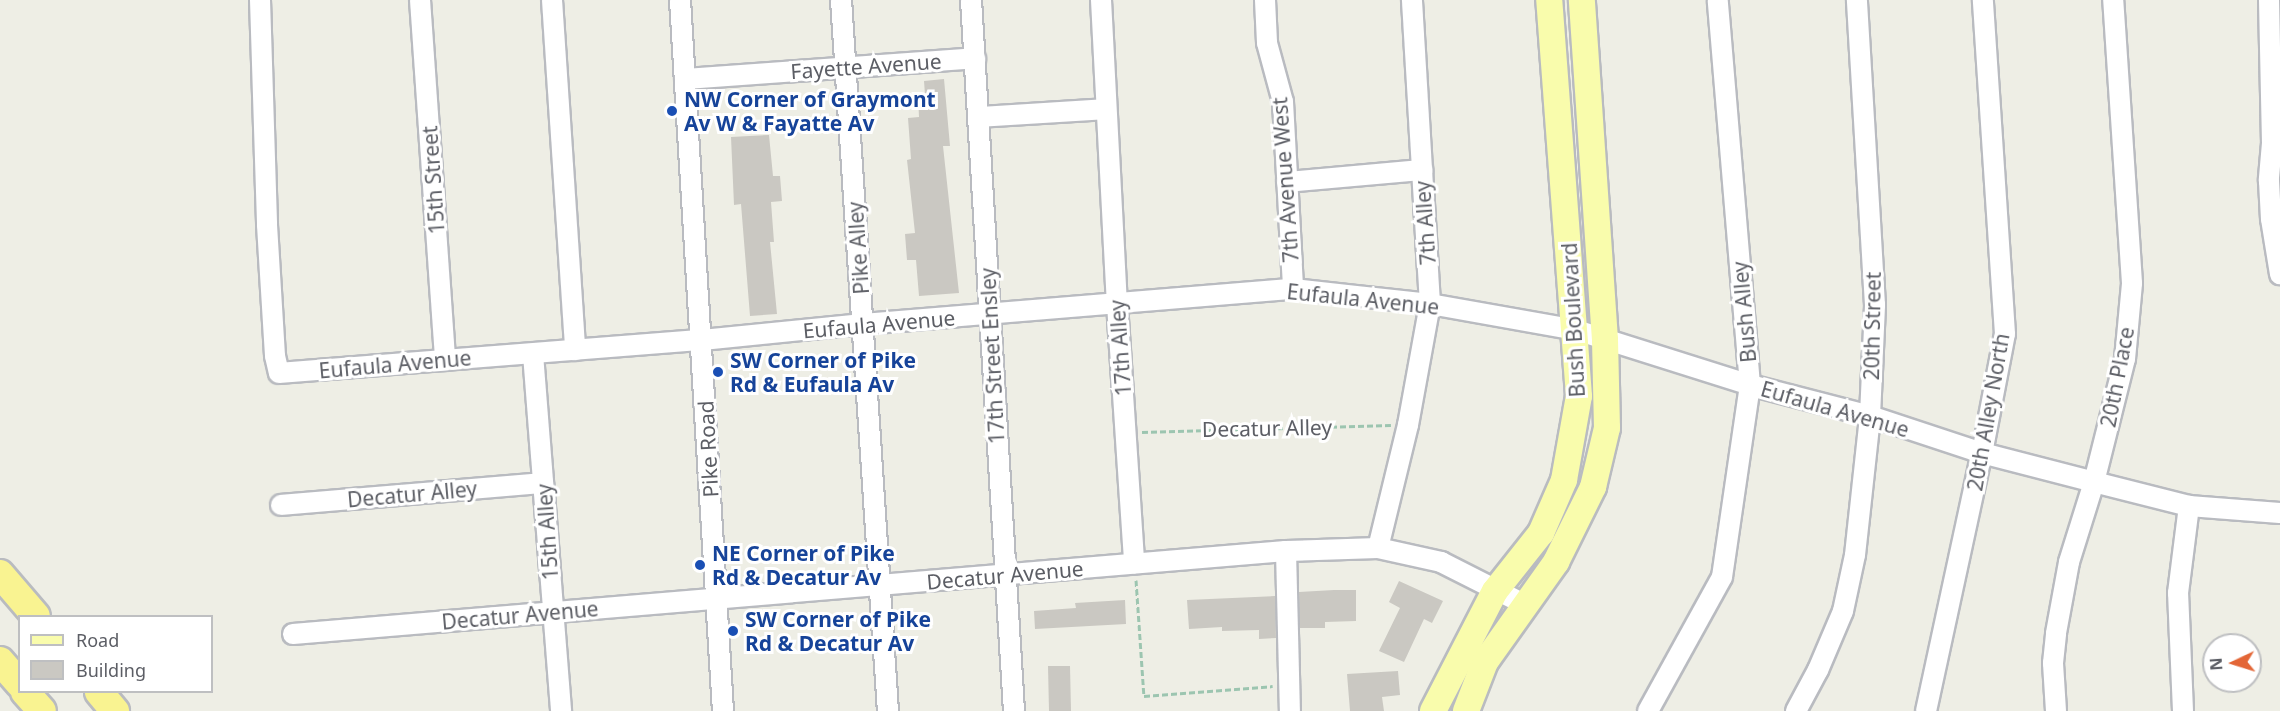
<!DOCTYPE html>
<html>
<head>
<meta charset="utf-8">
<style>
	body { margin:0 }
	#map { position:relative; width:2280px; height:711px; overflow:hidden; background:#eeeee5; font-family:"Noto Sans",sans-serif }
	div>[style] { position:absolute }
	.building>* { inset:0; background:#cac8c2 }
	.path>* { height:3px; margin-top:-1.5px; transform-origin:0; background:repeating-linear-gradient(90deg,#9cc5b0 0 6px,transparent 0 9px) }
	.roads { filter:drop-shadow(2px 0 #b9bbc0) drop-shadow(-2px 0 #b9bbc0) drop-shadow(0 2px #b9bbc0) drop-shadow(0 -2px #b9bbc0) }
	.minor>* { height:20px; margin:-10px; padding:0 10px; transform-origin:10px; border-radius:10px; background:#fff }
	.major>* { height:26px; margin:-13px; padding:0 13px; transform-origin:13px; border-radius:13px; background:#f9fcac }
	.highway>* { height:28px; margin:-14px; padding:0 14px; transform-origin:14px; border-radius:14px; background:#f9f391 }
	.dots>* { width:16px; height:16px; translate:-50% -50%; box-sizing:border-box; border:3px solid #fff; border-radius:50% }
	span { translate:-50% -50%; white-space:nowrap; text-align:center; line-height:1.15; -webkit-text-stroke:6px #fff; paint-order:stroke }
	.street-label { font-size:21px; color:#5c5e65 }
	.transit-label { font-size:21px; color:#164399; font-weight:700 }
	.left { translate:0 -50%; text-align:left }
	.legend { position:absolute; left:18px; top:615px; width:195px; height:78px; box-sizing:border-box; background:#fff; border:2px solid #bebfc1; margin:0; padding:8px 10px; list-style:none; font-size:18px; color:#5c5e65 }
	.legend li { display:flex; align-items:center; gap:12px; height:30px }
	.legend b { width:30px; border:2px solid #bebfc1 }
	.north { position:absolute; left:2202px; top:633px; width:60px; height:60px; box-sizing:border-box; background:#fff; border:2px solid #bebfc1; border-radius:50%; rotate:266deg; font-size:16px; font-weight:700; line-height:24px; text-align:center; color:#5c5e65 }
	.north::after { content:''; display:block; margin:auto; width:21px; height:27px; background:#e36636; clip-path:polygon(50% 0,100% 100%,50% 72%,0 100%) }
</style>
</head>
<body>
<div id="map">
	<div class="building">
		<i style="clip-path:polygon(944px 79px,950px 146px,943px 146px,959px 293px,919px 296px,916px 260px,907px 260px,905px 234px,915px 233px,907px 160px,911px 159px,908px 118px,919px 117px,918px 95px,925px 95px,924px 81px)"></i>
		<i style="clip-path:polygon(769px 135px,773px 176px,780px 176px,782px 201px,771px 202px,774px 242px,770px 242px,777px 314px,750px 316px,741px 204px,734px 205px,731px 137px)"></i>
		<i style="clip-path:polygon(1399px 581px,1443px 601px,1432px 623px,1424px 619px,1404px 662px,1379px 651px,1400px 608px,1389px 602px)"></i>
		<i style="clip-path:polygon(1334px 590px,1356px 590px,1356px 621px,1325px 622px,1325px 628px,1300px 628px,1299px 592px)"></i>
		<i style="clip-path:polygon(1275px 596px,1276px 638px,1259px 639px,1259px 630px,1222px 631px,1222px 627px,1189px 629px,1187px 600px)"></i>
		<i style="clip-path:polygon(1125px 600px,1126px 624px,1035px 629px,1034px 611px,1076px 608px,1075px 603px)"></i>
		<i style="clip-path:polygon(1048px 666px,1070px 666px,1071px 711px,1049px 711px)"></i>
		<i style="clip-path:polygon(1398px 671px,1400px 695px,1382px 697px,1384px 711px,1350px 711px,1347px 674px)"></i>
	</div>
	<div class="path">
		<i style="left:1142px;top:432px;width:249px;rotate:-1.6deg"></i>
		<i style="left:1136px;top:580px;width:116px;rotate:86.1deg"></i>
		<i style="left:1144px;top:696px;width:129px;rotate:-4.4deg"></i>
	</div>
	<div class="roads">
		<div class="minor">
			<i style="left:260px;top:0;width:225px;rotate:88.2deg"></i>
			<i style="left:267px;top:225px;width:131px;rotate:86.5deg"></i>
			<i style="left:275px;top:356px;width:17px;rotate:77deg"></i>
			<i style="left:279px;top:373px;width:424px;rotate:-4.5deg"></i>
			<i style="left:702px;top:340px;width:162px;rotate:-5.7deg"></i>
			<i style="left:863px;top:324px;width:431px;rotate:-4.7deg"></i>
			<i style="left:1293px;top:289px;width:138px;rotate:6.2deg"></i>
			<i style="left:1430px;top:304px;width:148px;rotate:10.1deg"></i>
			<i style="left:1576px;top:330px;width:182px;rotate:17.5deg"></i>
			<i style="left:1750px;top:385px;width:124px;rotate:14.5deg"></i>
			<i style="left:1870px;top:416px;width:118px;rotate:18.3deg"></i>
			<i style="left:1982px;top:453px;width:116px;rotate:14.5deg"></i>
			<i style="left:2094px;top:482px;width:98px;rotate:14.2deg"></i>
			<i style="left:2189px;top:506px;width:91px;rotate:4.4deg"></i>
			<i style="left:420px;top:0;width:361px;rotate:86deg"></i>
			<i style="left:552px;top:0;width:351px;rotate:86.2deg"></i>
			<i style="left:680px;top:0;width:712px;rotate:86.54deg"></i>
			<i style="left:841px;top:0;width:713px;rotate:86.22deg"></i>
			<i style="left:971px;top:0;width:712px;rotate:86.54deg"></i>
			<i style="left:1101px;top:0;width:304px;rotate:87deg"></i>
			<i style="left:1117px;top:304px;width:260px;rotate:86.2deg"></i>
			<i style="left:1265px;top:0;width:43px;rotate:87.3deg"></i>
			<i style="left:1267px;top:43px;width:61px;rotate:74.8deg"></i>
			<i style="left:1283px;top:102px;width:187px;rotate:86.9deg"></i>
			<i style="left:2269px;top:0;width:143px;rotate:88.8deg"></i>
			<i style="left:2272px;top:143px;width:38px;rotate:95deg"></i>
			<i style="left:2269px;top:181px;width:38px;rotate:87deg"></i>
			<i style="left:2271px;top:219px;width:56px;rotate:80.7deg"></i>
			<i style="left:685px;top:79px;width:291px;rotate:-4.1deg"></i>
			<i style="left:979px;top:117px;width:127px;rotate:-3.6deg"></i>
			<i style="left:1287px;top:182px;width:136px;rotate:-5.1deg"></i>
			<i style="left:533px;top:354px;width:358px;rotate:85.5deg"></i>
			<i style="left:281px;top:505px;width:263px;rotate:-4.8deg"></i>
			<i style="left:1378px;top:548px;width:127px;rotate:-76.3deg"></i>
			<i style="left:1408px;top:425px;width:123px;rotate:-79.7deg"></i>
			<i style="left:1430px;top:304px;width:305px;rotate:-93.4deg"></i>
			<i style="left:1286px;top:551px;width:160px;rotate:88.6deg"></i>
			<i style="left:293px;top:634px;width:996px;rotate:-4.78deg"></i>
			<i style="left:1286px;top:551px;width:92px;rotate:-1.9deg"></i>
			<i style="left:1378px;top:548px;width:65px;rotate:12.5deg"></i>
			<i style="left:1441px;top:562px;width:95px;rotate:26.8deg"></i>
			<i style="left:1648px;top:711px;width:153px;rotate:-61.1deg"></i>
			<i style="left:1722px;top:577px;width:194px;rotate:-81.7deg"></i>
			<i style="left:1750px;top:385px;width:386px;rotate:-94.8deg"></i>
			<i style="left:1796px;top:711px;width:47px;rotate:-61.8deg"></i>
			<i style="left:1818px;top:670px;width:64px;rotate:-67deg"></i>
			<i style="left:1843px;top:611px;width:57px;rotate:-77.9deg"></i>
			<i style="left:1855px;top:555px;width:140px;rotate:-83.8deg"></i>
			<i style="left:1870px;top:416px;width:111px;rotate:-87.4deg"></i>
			<i style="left:1875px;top:305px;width:306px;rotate:-93.4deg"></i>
			<i style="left:1926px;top:711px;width:264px;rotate:-77.8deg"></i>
			<i style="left:1982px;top:453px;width:121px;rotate:-79.1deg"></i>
			<i style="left:2005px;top:334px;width:335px;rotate:-93.8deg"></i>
			<i style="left:2056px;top:711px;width:48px;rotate:-93.6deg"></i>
			<i style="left:2053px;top:663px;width:30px;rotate:-84deg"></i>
			<i style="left:2056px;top:633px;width:72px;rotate:-79.6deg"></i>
			<i style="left:2069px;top:562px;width:84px;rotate:-72.6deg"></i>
			<i style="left:2094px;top:482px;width:127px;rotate:-75.9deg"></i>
			<i style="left:2125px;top:359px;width:76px;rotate:-84.7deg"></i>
			<i style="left:2132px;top:283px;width:284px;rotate:-93.8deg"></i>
			<i style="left:2183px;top:711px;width:118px;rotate:-92.4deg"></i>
			<i style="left:2178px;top:593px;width:88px;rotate:-82.8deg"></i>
		</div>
		<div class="major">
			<i style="left:1433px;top:711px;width:135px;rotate:-62.7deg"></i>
			<i style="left:1495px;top:591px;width:74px;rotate:-51.6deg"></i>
			<i style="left:1541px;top:533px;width:58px;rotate:-66.5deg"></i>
			<i style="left:1564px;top:480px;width:85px;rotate:-79.9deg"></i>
			<i style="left:1579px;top:396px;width:397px;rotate:-94.3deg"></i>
			<i style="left:1466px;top:711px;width:53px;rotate:-68.8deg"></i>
			<i style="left:1485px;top:662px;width:123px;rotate:-54.6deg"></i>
			<i style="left:1556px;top:562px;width:84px;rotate:-63.7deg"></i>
			<i style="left:1593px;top:487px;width:61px;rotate:-76.7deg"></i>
			<i style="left:1607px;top:428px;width:88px;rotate:-91.3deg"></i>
			<i style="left:1605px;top:340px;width:341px;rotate:-93.9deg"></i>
		</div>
		<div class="highway">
			<i style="left:0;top:574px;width:55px;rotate:49.4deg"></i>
			<i style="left:0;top:661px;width:30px;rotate:49deg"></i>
			<i style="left:25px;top:692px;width:25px;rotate:48deg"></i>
			<i style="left:99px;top:692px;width:25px;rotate:50deg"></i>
		</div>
	</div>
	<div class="dots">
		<i style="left:672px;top:111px;background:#1a4fb4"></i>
		<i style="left:718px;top:372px;background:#1a4fb4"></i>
		<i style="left:700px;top:565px;background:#1a4fb4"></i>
		<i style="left:733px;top:631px;background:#1a4fb4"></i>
	</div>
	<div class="street-label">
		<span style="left:866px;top:66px;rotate:-4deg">Fayette Avenue</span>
		<span style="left:433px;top:180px;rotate:-94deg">15th Street</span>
		<span style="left:1285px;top:180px;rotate:-94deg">7th Avenue West</span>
		<span style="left:1425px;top:223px;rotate:-94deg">7th Alley</span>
		<span style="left:858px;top:248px;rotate:-94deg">Pike Alley</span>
		<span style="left:1363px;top:299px;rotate:6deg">Eufaula Avenue</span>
		<span style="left:1744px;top:312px;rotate:-95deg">Bush Alley</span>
		<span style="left:1573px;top:320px;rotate:-93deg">Bush Boulevard</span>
		<span style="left:879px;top:324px;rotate:-5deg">Eufaula Avenue</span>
		<span style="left:1872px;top:326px;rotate:-89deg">20th Street</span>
		<span style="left:1120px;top:348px;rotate:-94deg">17th Alley</span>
		<span style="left:992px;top:356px;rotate:-93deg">17th Street Ensley</span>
		<span style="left:395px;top:364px;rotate:-5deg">Eufaula Avenue</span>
		<span style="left:2117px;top:377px;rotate:-79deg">20th Place</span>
		<span style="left:1835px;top:409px;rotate:16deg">Eufaula Avenue</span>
		<span style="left:1988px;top:412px;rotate:-80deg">20th Alley North</span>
		<span style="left:1267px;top:428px;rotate:-1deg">Decatur Alley</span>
		<span style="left:708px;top:449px;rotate:-93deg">Pike Road</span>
		<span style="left:412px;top:494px;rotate:-5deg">Decatur Alley</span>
		<span style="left:547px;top:532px;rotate:-94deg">15th Alley</span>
		<span style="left:1005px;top:575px;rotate:-5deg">Decatur Avenue</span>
		<span style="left:520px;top:615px;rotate:-5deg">Decatur Avenue</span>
	</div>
	<div class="transit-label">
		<span class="left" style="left:684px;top:111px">NW Corner of Graymont<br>Av W &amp; Fayatte Av</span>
		<span class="left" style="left:730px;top:372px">SW Corner of Pike<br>Rd &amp; Eufaula Av</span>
		<span class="left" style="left:712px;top:565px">NE Corner of Pike<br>Rd &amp; Decatur Av</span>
		<span class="left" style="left:745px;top:631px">SW Corner of Pike<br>Rd &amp; Decatur Av</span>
	</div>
	<ul class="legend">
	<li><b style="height:8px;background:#f9fcac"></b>Road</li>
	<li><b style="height:16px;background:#cac8c2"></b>Building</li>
	</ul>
	<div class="north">N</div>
</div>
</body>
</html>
